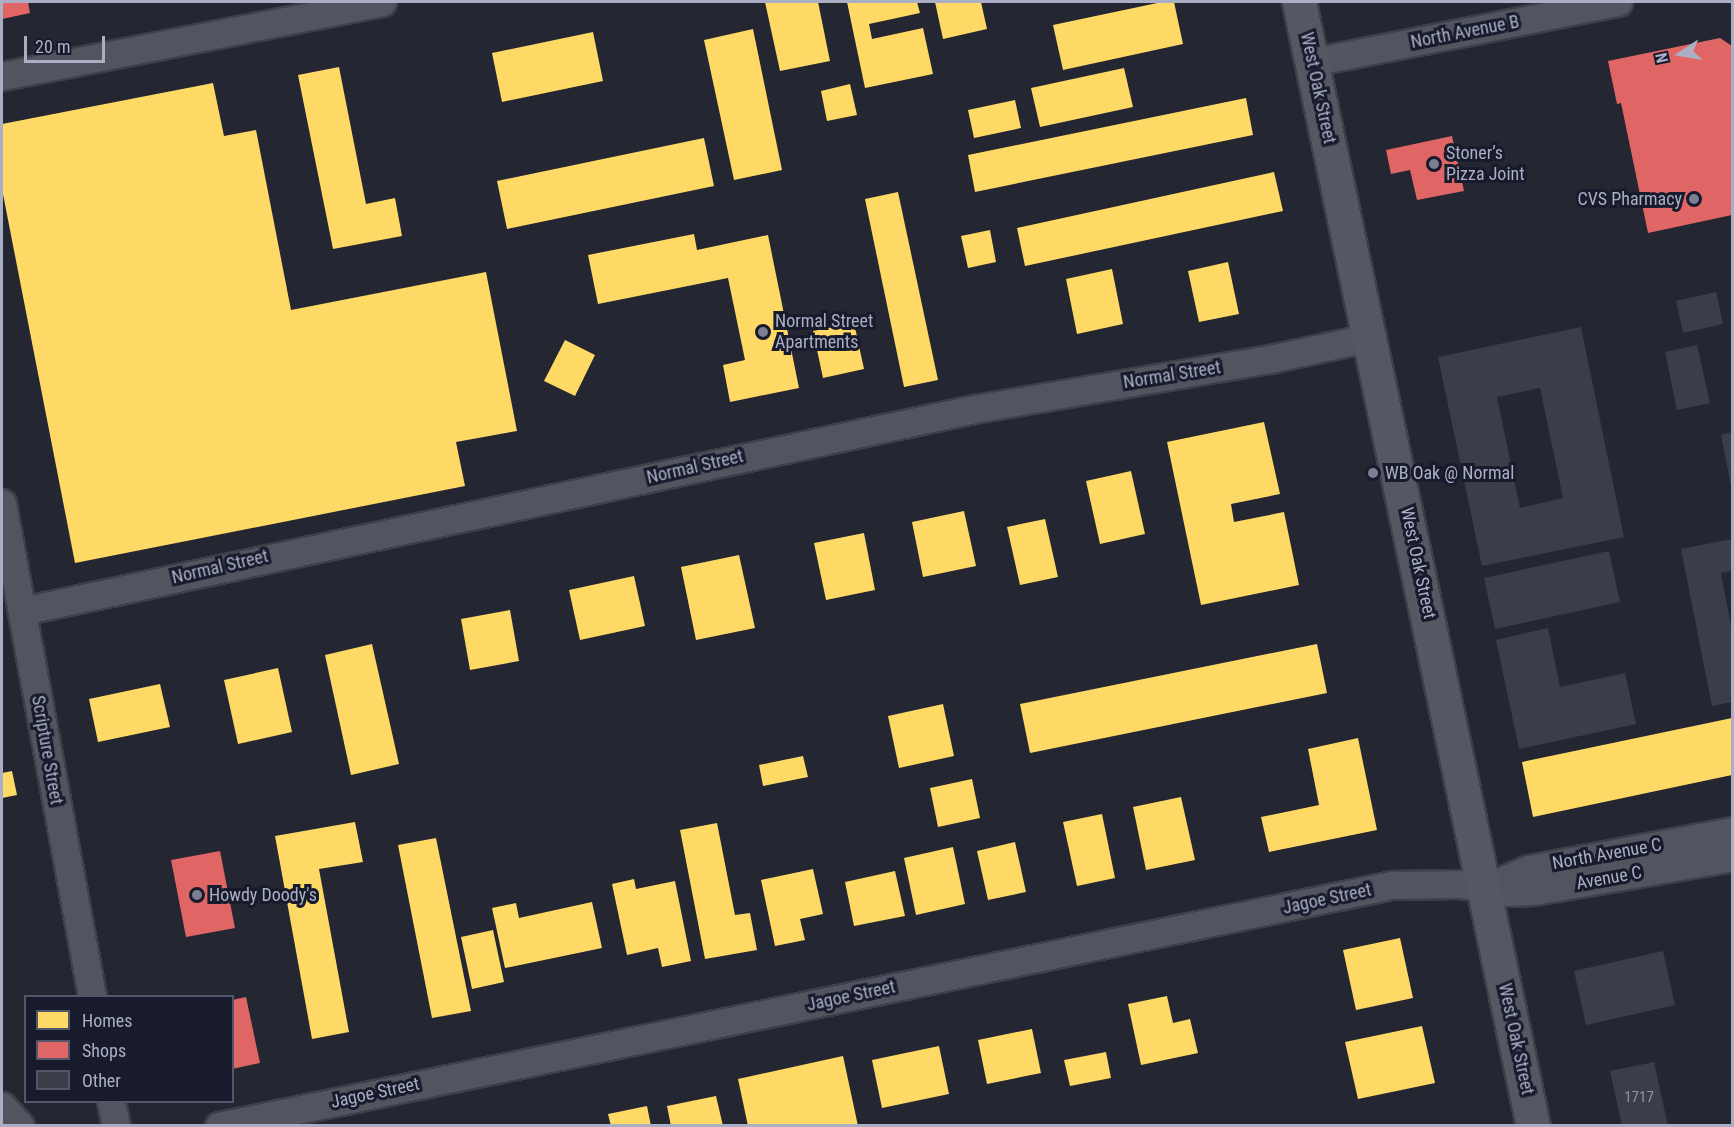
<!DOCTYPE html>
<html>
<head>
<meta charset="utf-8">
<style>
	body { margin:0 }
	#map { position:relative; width:1734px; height:1127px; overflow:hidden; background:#242632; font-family:"Roboto Condensed",sans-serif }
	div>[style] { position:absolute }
	.homes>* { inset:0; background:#ffd966 }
	.shops>* { inset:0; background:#e06666 }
	.building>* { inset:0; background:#3b3e48 }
	.roads { filter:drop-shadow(2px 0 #3e4049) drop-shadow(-2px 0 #3e4049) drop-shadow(0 2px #3e4049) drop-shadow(0 -2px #3e4049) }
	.minor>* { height:27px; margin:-13.5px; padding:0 13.5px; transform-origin:13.5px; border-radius:13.5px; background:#525560 }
	.major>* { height:33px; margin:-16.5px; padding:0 16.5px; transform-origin:16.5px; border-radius:16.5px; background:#555862 }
	.dots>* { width:16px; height:16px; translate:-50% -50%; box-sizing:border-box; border:3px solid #171b2c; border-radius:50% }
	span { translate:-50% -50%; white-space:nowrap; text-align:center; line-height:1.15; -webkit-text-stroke:6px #171b2c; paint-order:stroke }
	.number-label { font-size:15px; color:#8f93a6 }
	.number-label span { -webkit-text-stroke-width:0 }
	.street-label { font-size:18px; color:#abafc5 }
	.poi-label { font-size:18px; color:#abafc5 }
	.left { translate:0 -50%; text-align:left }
	.right { translate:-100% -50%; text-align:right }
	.frame { position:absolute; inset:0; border:3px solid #abafc5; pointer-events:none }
	.legend { position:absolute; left:24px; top:995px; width:210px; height:108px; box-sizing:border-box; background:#171b2c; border:2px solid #525669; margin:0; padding:8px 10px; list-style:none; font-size:18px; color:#abafc5 }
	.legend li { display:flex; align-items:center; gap:12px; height:30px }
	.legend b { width:30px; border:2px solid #525669 }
	.north { position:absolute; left:1650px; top:24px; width:60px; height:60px; -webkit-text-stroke:4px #171b2c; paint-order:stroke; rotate:258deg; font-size:16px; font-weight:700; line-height:24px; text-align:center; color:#abafc5 }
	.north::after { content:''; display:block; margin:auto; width:21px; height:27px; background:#abafc5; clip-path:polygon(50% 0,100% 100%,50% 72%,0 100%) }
	.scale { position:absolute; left:24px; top:36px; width:81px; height:27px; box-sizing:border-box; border:3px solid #abafc5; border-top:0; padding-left:8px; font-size:18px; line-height:21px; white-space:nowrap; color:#abafc5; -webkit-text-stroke:4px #171b2c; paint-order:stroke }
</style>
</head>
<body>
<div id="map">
	<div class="homes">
		<i style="clip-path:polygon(765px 2px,818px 2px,830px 61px,780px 71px)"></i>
		<i style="clip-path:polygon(847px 2px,917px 2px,920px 13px,869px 24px,872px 39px,923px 28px,933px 74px,865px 88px)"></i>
		<i style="clip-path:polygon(935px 2px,981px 2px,987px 29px,943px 39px)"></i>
		<i style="clip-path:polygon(1162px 2px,1174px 2px,1183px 44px,1063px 70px,1053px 25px)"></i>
		<i style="clip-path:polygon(753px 29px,782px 170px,734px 180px,704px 40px)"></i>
		<i style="clip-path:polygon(593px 32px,603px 81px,502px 102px,492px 53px)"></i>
		<i style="clip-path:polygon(339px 67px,366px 204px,395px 198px,402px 236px,333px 249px,298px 75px)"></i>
		<i style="clip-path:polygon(1124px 68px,1133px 107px,1040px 127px,1031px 88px)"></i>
		<i style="clip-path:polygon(213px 83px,224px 136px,256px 130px,291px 310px,486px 272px,517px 431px,456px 442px,465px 486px,75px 563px,2px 189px,2px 124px)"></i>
		<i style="clip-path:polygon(850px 84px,857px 115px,827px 121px,821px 91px)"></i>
		<i style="clip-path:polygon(1246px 98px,1253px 135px,975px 192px,968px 155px)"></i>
		<i style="clip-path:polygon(1015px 100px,1021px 128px,974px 138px,968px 110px)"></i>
		<i style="clip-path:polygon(704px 138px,714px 186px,507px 229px,497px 181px)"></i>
		<i style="clip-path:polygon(1274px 172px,1283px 211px,1025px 266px,1017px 228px)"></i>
		<i style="clip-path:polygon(898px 192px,938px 380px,904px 387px,865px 199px)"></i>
		<i style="clip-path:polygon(990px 230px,996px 262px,968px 268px,961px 236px)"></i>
		<i style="clip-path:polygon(694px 234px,697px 250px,768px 235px,799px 388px,730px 402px,723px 365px,745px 360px,728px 278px,598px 304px,588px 255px)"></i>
		<i style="clip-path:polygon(1228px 262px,1239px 314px,1199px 322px,1188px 271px)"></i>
		<i style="clip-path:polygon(1112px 269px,1123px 324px,1077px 334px,1066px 279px)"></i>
		<i style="clip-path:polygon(854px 323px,864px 369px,823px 378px,813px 331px)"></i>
		<i style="clip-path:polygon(565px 340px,595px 355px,575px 396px,544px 381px)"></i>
		<i style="clip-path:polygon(1264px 422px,1280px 494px,1231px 504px,1234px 522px,1284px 512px,1299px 585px,1201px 605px,1167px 442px)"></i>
		<i style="clip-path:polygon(1131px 471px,1145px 534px,1100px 544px,1086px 481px)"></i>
		<i style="clip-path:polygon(964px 511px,976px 566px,923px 577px,912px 522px)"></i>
		<i style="clip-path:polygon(1045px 519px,1058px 577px,1020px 585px,1007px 527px)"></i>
		<i style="clip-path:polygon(864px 533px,875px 590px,826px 600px,814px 543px)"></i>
		<i style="clip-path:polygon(739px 555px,755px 628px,696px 640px,681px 567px)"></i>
		<i style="clip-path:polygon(634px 576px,645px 626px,580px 640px,569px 590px)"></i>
		<i style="clip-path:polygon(510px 610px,519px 661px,470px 670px,461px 619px)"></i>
		<i style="clip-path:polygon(372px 644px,399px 764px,351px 775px,325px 655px)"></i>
		<i style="clip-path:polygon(1317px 644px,1327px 693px,1030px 753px,1020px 704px)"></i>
		<i style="clip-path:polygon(278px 668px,292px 732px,238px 744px,224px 680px)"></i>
		<i style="clip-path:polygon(160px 684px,170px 727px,98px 742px,89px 699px)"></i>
		<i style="clip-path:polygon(943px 704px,954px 756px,899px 768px,888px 716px)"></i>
		<i style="clip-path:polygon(1732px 718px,1732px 775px,1533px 817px,1522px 762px)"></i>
		<i style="clip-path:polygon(1358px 738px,1377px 830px,1269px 852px,1261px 817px,1319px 805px,1308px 749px)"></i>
		<i style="clip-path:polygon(803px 756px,808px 777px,763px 786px,759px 765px)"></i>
		<i style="clip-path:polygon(12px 771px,17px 795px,2px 798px,2px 773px)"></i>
		<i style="clip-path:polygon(972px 779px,980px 818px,938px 827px,930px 788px)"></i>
		<i style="clip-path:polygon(1181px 797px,1195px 860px,1146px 870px,1133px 807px)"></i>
		<i style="clip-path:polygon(1102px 814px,1115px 878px,1077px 886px,1063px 822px)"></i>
		<i style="clip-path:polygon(355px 822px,363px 862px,319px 869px,349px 1032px,312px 1039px,275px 836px)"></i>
		<i style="clip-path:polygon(717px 823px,735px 915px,750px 913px,757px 950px,705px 959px,680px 830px)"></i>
		<i style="clip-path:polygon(436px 838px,471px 1011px,432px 1018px,398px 845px)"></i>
		<i style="clip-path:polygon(1015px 842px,1026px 892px,988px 900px,977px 851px)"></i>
		<i style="clip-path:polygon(953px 847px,965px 904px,916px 915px,904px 858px)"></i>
		<i style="clip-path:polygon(813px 869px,823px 914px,800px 919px,805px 940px,775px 946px,761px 880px)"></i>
		<i style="clip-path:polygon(895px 871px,905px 916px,854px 926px,845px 882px)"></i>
		<i style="clip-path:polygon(634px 879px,636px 889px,675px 881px,691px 961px,662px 967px,658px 948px,627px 955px,612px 884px)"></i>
		<i style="clip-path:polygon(592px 902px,602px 948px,505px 968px,492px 908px,516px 903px,519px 918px)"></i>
		<i style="clip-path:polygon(493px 930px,504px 982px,472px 989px,461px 937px)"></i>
		<i style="clip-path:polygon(1400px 938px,1413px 998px,1356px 1010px,1343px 950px)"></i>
		<i style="clip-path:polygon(1167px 996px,1173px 1023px,1190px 1019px,1198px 1053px,1141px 1065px,1128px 1004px)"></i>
		<i style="clip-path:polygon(1422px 1026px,1435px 1083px,1358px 1099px,1345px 1042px)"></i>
		<i style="clip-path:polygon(1032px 1029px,1041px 1073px,987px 1084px,978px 1040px)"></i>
		<i style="clip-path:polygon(939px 1046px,949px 1094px,882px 1108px,872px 1060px)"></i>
		<i style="clip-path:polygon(1106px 1052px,1111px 1078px,1070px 1086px,1064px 1060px)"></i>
		<i style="clip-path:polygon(843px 1056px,858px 1126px,748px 1126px,738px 1079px)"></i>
		<i style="clip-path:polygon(716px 1096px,723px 1126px,671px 1126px,667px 1106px)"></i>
		<i style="clip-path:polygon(647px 1106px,651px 1126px,611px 1126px,608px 1114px)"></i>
	</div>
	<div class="shops">
		<i style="clip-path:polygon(2px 2px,28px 2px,30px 13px,2px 19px)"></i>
		<i style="clip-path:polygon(1720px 38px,1732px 46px,1732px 215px,1648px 233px,1621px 103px,1617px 104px,1608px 61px)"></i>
		<i style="clip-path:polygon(1452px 136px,1464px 191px,1417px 200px,1410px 170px,1391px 174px,1386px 150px)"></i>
		<i style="clip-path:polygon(220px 851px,235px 928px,186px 937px,171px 860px)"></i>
		<i style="clip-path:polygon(246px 997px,260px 1063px,232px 1069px,232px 1000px)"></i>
	</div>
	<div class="building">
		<i style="clip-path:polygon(1716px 292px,1723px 324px,1683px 333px,1676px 301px)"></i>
		<i style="clip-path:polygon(evenodd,1581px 327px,1624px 537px,1482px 566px,1438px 357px,1581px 327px,1540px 388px,1563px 498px,1520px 508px,1497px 397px,1540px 388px)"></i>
		<i style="clip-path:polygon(1697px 345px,1710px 403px,1677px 410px,1665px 352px)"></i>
		<i style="clip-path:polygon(1732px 432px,1732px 486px,1731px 486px,1721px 435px)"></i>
		<i style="clip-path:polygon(1732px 539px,1732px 571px,1721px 573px,1732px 631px,1732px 702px,1712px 706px,1681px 549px)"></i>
		<i style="clip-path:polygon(1609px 551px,1620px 602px,1495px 629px,1484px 578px)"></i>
		<i style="clip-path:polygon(1548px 628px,1560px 687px,1625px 673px,1636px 724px,1519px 749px,1496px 640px)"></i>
		<i style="clip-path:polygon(1663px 951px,1675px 1005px,1586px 1025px,1574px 971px)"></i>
		<i style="clip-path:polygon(1654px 1062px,1668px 1126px,1622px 1126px,1610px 1071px)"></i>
	</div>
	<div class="roads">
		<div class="minor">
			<i style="left:1312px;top:62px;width:312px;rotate:-11.1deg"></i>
			<i style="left:2px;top:76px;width:387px;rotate:-11deg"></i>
			<i style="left:2px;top:503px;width:501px;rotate:79.65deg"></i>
			<i style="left:22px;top:611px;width:973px;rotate:-11.98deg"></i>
			<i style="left:974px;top:409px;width:304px;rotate:-9.6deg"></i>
			<i style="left:1274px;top:358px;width:100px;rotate:-12.1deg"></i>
			<i style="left:1485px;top:888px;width:48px;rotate:-23.4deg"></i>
			<i style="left:1529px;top:869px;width:207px;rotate:-10.6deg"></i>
			<i style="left:111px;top:1102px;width:25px;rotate:78deg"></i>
			<i style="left:2px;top:1106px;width:27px;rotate:48deg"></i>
			<i style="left:219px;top:1126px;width:1198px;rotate:-11.61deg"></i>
			<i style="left:1392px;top:885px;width:67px;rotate:-0.9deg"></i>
			<i style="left:1459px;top:884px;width:51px;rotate:9.1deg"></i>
			<i style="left:1509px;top:892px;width:25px;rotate:-2deg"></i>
			<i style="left:1534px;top:891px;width:201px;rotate:-9.7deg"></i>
		</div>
		<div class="major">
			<i style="left:1299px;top:2px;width:1148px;rotate:78.24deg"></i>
		</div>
	</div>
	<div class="dots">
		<i style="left:1434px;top:164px;background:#7c7f92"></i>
		<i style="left:1694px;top:199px;background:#7c7f92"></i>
		<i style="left:763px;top:332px;background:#7c7f92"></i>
		<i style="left:1373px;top:473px;background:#7c7f92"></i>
		<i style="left:197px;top:895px;background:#7c7f92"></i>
	</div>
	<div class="number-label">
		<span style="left:1639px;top:1098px">1717</span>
	</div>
	<div class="street-label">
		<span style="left:1465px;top:32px;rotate:-11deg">North Avenue B</span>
		<span style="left:1318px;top:88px;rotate:78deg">West Oak Street</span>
		<span style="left:1172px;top:375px;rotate:-9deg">Normal Street</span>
		<span style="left:695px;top:467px;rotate:-13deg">Normal Street</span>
		<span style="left:1418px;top:563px;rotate:78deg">West Oak Street</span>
		<span style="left:220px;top:567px;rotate:-13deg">Normal Street</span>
		<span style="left:47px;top:750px;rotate:80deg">Scripture Street</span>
		<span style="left:1607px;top:854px;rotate:-10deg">North Avenue C</span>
		<span style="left:1609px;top:878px;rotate:-10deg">Avenue C</span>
		<span style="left:1327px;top:899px;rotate:-12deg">Jagoe Street</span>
		<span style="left:851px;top:996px;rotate:-12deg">Jagoe Street</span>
		<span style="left:1516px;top:1039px;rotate:78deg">West Oak Street</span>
		<span style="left:375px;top:1093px;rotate:-12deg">Jagoe Street</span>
	</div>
	<div class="poi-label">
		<span class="left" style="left:1446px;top:164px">Stoner’s<br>Pizza Joint</span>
		<span class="right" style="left:1682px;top:199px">CVS Pharmacy</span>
		<span class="left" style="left:775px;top:332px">Normal Street<br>Apartments</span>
		<span class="left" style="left:1385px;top:473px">WB Oak @ Normal</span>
		<span class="left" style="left:209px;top:895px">Howdy Doody's</span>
	</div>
	<div class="frame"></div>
	<ul class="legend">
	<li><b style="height:16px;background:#ffd966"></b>Homes</li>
	<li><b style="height:16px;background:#e06666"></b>Shops</li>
	<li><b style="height:16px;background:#3b3e48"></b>Other</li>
	</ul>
	<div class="north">N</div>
	<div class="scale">20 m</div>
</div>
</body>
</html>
